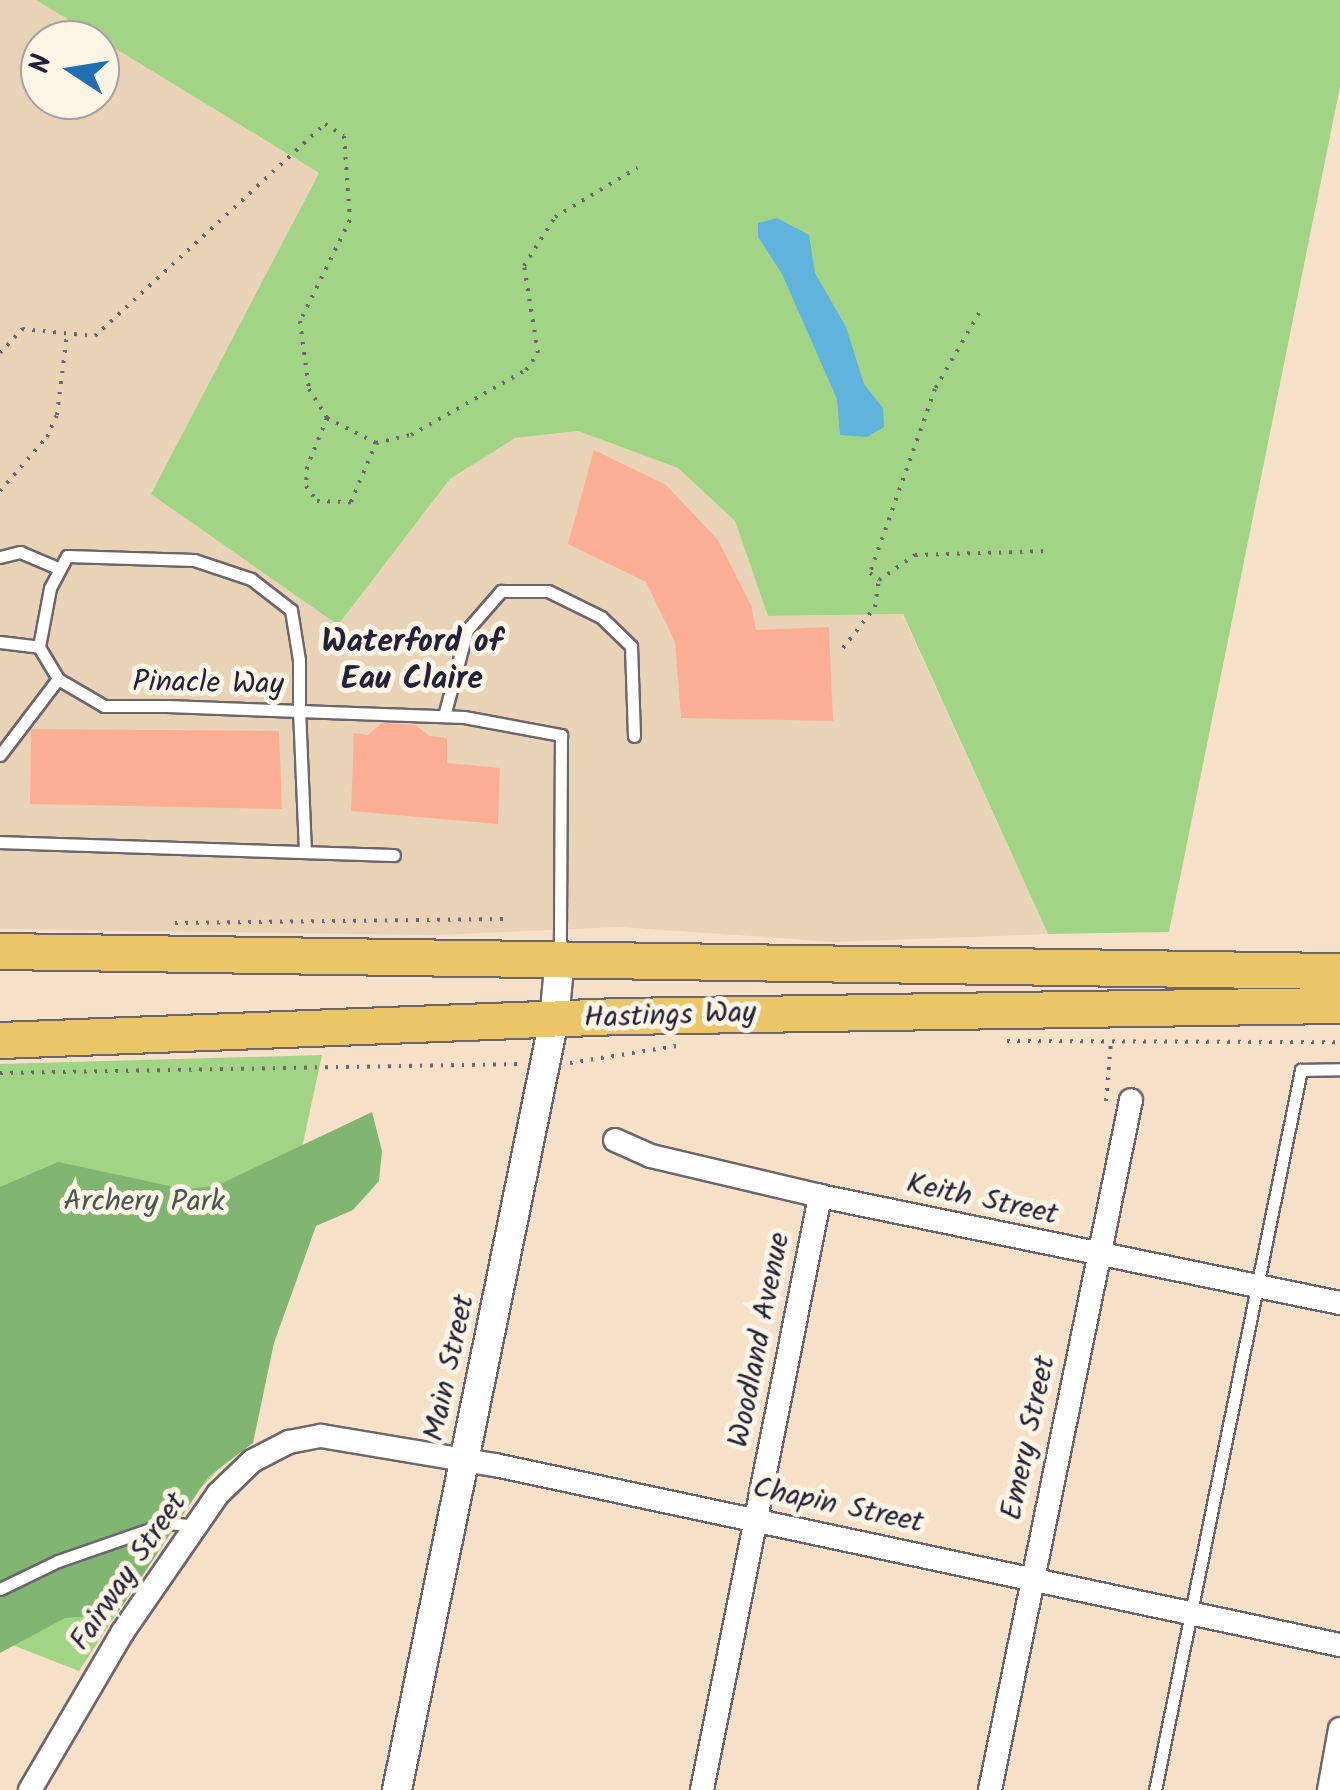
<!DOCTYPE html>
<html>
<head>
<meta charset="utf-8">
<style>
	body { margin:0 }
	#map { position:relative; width:1340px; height:1790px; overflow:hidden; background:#f6e1c8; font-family:Kalam,sans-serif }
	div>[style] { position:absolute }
	.built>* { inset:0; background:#e8d3b7 }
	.green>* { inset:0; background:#a1d585 }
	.forest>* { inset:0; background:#80b672 }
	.water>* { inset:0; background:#60b3dc }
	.building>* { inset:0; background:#fcae94 }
	.path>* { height:4px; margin-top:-2px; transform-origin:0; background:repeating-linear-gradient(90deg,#6c656c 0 2.5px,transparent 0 10.5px) }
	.roads { filter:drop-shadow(2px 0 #6c656c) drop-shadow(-2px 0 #6c656c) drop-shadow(0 2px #6c656c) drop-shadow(0 -2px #6c656c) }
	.service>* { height:11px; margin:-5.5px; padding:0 5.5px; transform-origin:5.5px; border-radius:5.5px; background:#fff }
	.minor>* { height:22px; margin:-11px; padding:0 11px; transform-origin:11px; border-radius:11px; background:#fff }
	.tertiary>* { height:28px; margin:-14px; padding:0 14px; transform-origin:14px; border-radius:14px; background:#fff }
	.primary>* { height:35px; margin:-17.5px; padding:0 17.5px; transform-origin:17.5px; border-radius:17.5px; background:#eac669 }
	span { translate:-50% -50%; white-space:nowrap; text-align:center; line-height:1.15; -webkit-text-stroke:10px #fcf5e5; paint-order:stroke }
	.street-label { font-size:30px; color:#22223b }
	.park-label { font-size:30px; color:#485851 }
	.neighbourhood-label { font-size:32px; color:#22223b; font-weight:700 }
	.north { position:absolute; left:20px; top:20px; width:100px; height:100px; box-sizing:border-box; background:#fcf5e5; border:2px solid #a5a1a1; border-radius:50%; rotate:282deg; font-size:28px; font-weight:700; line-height:40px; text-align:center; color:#22223b }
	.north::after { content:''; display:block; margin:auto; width:35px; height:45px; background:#1f6fb2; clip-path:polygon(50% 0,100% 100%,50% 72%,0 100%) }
</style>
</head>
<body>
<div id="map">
	<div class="built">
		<i style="clip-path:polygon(evenodd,0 0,36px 0,319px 173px,152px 494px,338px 625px,450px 479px,515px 438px,578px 431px,678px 468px,735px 521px,768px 616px,902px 614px,1048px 934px,835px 942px,620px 927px,435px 935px,0 929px,0 0,40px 40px,100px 40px,100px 100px,40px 100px,40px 40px)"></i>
	</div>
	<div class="green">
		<i style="clip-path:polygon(36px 0,1340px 0,1340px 87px,1169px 932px,1048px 934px,903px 614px,768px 616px,735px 521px,678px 468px,578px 431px,515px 438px,450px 479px,338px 625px,151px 494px,319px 173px)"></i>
		<i style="clip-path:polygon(322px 1055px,237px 1450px,194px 1495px,79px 1671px,0 1640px,0 1064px)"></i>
	</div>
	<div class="forest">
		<i style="clip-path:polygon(372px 1112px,382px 1151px,379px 1181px,353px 1210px,316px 1226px,274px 1343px,253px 1443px,208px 1477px,117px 1614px,65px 1618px,0 1653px,0 1187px,58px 1162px,184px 1189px,216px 1186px)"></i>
	</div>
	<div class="water">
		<i style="clip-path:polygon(777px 218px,809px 235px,815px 273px,846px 327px,864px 384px,883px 408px,884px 427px,867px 437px,840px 435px,837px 399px,782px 274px,758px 237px,758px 223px)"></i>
	</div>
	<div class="building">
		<i style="clip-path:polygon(594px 450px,666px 485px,718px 540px,751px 605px,756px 630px,829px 627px,833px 721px,681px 718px,675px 642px,646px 582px,568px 544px)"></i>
		<i style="clip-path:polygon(382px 723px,415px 725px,430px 736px,447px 738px,447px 763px,500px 768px,498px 824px,351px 811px,354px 733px,368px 735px)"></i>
		<i style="clip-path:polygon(31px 729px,279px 731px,282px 809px,30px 804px)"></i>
	</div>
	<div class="path">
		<i style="left:979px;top:313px;width:88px;rotate:120.1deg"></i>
		<i style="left:935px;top:389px;width:195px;rotate:109.5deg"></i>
		<i style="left:870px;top:573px;width:11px;rotate:38deg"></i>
		<i style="left:879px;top:580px;width:44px;rotate:-34.8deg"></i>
		<i style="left:915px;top:555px;width:133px;rotate:-1.7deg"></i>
		<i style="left:0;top:353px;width:33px;rotate:-47deg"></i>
		<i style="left:22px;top:329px;width:73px;rotate:5.5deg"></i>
		<i style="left:95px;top:336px;width:313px;rotate:-42.7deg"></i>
		<i style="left:325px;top:124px;width:22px;rotate:32deg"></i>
		<i style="left:344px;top:136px;width:84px;rotate:85.9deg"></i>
		<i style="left:350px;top:220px;width:113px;rotate:116.3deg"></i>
		<i style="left:300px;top:321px;width:69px;rotate:82.5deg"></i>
		<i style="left:309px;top:389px;width:34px;rotate:58deg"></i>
		<i style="left:327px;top:418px;width:55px;rotate:27deg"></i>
		<i style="left:376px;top:443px;width:36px;rotate:-13deg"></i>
		<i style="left:411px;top:435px;width:132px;rotate:-29.5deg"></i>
		<i style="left:526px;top:370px;width:21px;rotate:-55deg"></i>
		<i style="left:538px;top:353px;width:88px;rotate:-99.1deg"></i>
		<i style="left:524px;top:266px;width:58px;rotate:-57.7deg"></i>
		<i style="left:555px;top:217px;width:96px;rotate:-30.9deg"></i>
		<i style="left:327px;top:418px;width:53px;rotate:112.2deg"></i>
		<i style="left:307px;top:467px;width:19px;rotate:93deg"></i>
		<i style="left:306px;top:486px;width:19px;rotate:54deg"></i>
		<i style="left:317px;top:501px;width:34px;rotate:2deg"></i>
		<i style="left:351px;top:502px;width:64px;rotate:-67deg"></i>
		<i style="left:0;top:491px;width:72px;rotate:-49deg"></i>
		<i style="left:47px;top:437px;width:24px;rotate:-66deg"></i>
		<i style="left:57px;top:415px;width:82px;rotate:-83deg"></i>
		<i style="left:843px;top:648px;width:52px;rotate:-52deg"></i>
		<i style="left:875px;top:607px;width:27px;rotate:-82deg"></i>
		<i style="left:175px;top:923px;width:329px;rotate:-0.7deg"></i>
		<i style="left:1007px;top:1041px;width:333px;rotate:0.2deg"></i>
		<i style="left:570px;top:1063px;width:114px;rotate:-9.1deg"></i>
		<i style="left:0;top:1073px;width:520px;rotate:-0.99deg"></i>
		<i style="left:1106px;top:1101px;width:59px;rotate:-85.2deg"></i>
	</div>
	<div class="roads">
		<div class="service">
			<i style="left:0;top:557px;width:21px;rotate:-14deg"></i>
			<i style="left:20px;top:552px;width:43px;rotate:23deg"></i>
			<i style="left:0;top:642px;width:39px;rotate:7deg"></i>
			<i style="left:444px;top:716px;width:89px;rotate:-75deg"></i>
			<i style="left:467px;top:630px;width:52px;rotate:-48.9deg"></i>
			<i style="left:501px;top:591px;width:47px"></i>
			<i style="left:548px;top:591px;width:59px;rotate:26.1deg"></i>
			<i style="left:601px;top:617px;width:42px;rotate:44deg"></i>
			<i style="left:631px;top:646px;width:90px;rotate:88.1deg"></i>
			<i style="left:0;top:755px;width:96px;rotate:-52.7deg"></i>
			<i style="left:0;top:842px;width:394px;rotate:1.9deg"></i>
			<i style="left:305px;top:852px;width:141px;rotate:-92.4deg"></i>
			<i style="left:299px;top:711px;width:51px;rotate:-90deg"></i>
			<i style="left:299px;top:660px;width:51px;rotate:-99.1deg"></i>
			<i style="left:291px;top:610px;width:51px;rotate:-142.2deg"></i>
			<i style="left:251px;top:579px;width:60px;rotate:-161.6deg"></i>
			<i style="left:194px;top:560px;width:127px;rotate:-178.2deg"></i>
			<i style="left:67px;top:556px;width:36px;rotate:118deg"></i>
			<i style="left:50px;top:588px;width:60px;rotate:100.6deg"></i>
			<i style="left:39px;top:647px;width:37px;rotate:59deg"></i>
			<i style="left:58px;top:679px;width:53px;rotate:30.4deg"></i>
			<i style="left:104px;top:706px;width:63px"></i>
			<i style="left:167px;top:706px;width:132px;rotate:2.2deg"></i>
			<i style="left:299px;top:711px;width:165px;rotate:2.1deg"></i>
			<i style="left:464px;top:717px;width:99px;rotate:10.5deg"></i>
			<i style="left:561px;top:735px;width:219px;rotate:90.3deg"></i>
			<i style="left:0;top:1589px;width:64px;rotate:-25.8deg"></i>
			<i style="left:58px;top:1561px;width:116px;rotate:-19.1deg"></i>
			<i style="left:168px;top:1523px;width:27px;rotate:6deg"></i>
			<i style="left:1155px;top:1790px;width:735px;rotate:-78.54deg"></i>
			<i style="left:1301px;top:1070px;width:39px;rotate:-1deg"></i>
		</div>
		<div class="minor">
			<i style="left:615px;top:1140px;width:39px;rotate:24deg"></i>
			<i style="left:651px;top:1156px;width:174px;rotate:13.3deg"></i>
			<i style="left:820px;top:1196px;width:531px;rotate:11.63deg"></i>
			<i style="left:30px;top:1790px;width:182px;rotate:-59.6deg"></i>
			<i style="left:122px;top:1633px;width:169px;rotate:-55.4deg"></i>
			<i style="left:218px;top:1494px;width:47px;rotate:-44.1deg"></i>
			<i style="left:252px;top:1461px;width:42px;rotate:-27.2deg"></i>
			<i style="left:289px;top:1442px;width:33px;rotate:-11deg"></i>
			<i style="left:321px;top:1436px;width:176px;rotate:9.5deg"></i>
			<i style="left:495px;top:1465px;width:864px;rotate:12.03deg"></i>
			<i style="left:702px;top:1790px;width:606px;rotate:-78.76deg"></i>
			<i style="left:990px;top:1790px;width:704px;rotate:-78.45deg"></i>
			<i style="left:1329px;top:1790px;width:62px;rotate:-79.8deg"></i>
		</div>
		<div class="tertiary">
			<i style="left:397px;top:1790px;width:786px;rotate:-78.48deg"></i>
			<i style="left:554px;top:1020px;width:62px;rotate:-84.5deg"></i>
		</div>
		<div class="primary">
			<i style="left:0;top:951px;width:1340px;rotate:0.86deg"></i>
			<i style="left:0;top:1040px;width:620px;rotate:-2.22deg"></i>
			<i style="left:620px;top:1016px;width:720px;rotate:-0.88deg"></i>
		</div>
	</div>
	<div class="street-label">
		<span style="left:208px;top:684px;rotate:1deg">Pinacle Way</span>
		<span style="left:670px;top:1016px;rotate:-2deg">Hastings Way</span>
		<span style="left:982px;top:1200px;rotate:12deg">Keith Street</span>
		<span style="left:760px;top:1340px;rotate:-79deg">Woodland Avenue</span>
		<span style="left:450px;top:1368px;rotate:-78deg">Main Street</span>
		<span style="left:1029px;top:1438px;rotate:-78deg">Emery Street</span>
		<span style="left:838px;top:1506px;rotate:12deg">Chapin Street</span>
		<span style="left:129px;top:1572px;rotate:-56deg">Fairway Street</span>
	</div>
	<div class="park-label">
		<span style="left:144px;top:1202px">Archery Park</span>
	</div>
	<div class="neighbourhood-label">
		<span style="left:412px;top:662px">Waterford of<br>Eau Claire</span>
	</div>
	<div class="north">N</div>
</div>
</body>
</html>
